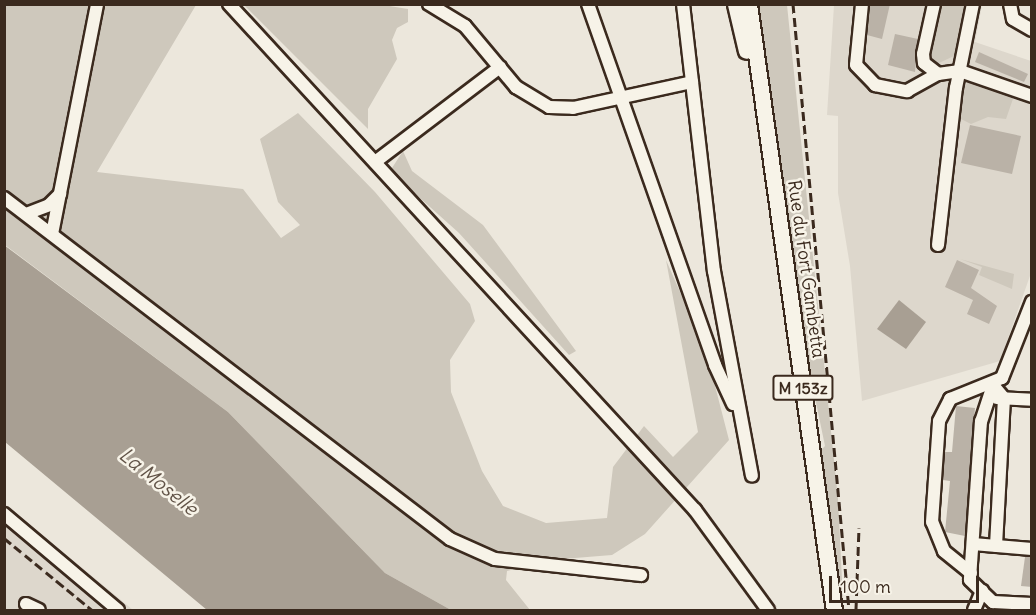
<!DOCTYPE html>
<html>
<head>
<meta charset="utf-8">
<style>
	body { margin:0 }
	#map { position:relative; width:1036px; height:615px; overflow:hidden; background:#ece7dc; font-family:Delius,sans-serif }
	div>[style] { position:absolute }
	.built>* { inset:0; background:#ddd7cc }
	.green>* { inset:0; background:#cec8bc }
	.water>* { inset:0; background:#a89f93 }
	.building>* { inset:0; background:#bab2a7 }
	.roads { filter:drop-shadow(2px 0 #3b2a1e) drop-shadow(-2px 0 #3b2a1e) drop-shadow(0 2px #3b2a1e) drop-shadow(0 -2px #3b2a1e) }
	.minor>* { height:12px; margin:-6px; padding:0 6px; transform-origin:6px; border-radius:6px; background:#f7f3e8 }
	.major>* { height:15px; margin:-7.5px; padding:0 7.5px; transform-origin:7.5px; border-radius:7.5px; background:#f7f3e8 }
	.rail>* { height:3px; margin-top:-1.5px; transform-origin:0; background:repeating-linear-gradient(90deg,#3b2a1e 0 9px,transparent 0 13.5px) }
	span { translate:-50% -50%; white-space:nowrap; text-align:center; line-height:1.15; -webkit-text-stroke:5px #f7f3e8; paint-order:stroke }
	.shield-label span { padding:2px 4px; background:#f7f3e8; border:2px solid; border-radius:4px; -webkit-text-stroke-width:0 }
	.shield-label { font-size:16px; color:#3b2a1e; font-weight:700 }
	.street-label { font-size:18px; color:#3b2a1e }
	.water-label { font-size:20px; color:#615347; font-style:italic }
	.frame { position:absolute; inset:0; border:6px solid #3b2a1e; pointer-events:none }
	.scale { position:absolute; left:829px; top:576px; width:150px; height:27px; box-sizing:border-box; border:3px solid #3b2a1e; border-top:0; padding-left:8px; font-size:18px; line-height:21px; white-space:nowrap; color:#3b2a1e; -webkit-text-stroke:4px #f7f3e8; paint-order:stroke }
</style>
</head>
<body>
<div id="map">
	<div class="built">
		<i style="clip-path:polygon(834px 5px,982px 5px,975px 42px,1031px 61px,1031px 273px,1000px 361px,862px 401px,850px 266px,838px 193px,838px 116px,827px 115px)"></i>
		<i style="clip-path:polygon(5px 504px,133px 610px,5px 610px)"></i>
	</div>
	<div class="green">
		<i style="clip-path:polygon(377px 4px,408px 9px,408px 22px,397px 28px,392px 40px,397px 59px,368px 109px,368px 129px,244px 5px)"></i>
		<i style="clip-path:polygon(4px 5px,196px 5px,97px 172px,243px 189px,281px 238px,300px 225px,278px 202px,260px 139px,298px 113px,375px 192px,470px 304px,475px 321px,450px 360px,451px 392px,482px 471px,503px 506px,546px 523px,607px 518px,613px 467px,644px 426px,673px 457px,698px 432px,666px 260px,706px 351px,729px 440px,645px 534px,612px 555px,550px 560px,507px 571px,506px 580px,530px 610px,451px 610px,385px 573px,228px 412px,5px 245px)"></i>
		<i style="clip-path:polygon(757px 5px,787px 5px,838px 499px,843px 600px,838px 595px,821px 450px,825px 446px,808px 364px)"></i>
		<i style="clip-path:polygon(938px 5px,967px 5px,956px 55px,937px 64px,928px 55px)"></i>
		<i style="clip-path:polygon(971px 79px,1015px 93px,1006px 119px,988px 117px,971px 124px,961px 119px,963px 88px)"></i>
		<i style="clip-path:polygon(403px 151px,412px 171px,483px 225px,576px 351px,569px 355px,459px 233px,401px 181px,392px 168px)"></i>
		<i style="clip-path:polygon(960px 259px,1014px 274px,1012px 289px,979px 275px,982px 267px)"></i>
	</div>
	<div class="water">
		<i style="clip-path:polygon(4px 245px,228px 412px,385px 573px,451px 610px,207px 610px,5px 442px)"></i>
		<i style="clip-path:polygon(899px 300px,926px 322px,906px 349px,877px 329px)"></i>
	</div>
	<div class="building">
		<i style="clip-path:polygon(870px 4px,890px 4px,882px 39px,867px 35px)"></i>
		<i style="clip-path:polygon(895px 34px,918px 39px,915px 72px,888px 65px)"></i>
		<i style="clip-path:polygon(979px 52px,1028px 74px,1024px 82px,975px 62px)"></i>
		<i style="clip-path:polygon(970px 125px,1021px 136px,1012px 174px,961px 163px)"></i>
		<i style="clip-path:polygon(957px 260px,979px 270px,971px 288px,997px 306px,989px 324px,967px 314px,973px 300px,945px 287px)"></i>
		<i style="clip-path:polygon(956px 406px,975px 408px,965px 536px,945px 532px,950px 481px,943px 480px,945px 452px,952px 452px)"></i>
		<i style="clip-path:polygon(1025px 557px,1032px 557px,1032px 587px,1021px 586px)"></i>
	</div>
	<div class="roads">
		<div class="minor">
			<i style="left:229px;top:4px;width:688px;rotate:47.36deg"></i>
			<i style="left:695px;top:510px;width:124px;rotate:53.9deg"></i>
			<i style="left:429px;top:4px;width:42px;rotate:31.4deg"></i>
			<i style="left:465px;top:26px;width:80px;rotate:50.1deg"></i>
			<i style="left:516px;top:87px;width:39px;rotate:31deg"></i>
			<i style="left:549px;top:107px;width:24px;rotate:2deg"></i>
			<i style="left:573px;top:108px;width:122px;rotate:-12.3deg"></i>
			<i style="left:588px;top:4px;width:383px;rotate:70.6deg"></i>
			<i style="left:715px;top:365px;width:43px;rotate:65.2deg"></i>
			<i style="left:683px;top:4px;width:269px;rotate:83.4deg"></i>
			<i style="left:714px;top:271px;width:208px;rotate:79.5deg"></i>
			<i style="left:862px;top:4px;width:61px;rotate:95.6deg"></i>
			<i style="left:856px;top:65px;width:28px;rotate:46deg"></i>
			<i style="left:875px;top:85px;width:33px;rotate:11deg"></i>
			<i style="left:907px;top:91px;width:35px;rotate:-29deg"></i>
			<i style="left:938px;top:74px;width:22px;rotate:-8deg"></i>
			<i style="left:960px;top:71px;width:76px;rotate:19.1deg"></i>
			<i style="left:934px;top:4px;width:51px;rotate:102.4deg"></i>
			<i style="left:923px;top:54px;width:9px;rotate:84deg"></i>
			<i style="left:924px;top:63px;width:18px;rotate:38deg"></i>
			<i style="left:1010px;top:4px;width:15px;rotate:79deg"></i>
			<i style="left:1013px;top:19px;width:22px;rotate:30deg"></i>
			<i style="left:375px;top:162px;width:157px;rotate:-37.2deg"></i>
			<i style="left:4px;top:198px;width:561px;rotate:37.4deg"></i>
			<i style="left:450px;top:539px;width:49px;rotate:24deg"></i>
			<i style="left:495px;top:559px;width:147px;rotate:6.3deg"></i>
			<i style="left:26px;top:214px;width:25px;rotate:-21deg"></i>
			<i style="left:49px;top:205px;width:16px;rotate:-45deg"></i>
			<i style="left:52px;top:234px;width:234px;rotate:-78.9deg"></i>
			<i style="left:938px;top:245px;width:158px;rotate:-83.5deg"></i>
			<i style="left:956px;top:88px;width:86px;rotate:-78.6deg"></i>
			<i style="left:993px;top:385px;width:38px;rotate:108deg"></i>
			<i style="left:981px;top:421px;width:159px;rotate:94deg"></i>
			<i style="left:970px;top:580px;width:32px;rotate:44deg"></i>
			<i style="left:993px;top:602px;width:39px;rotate:3deg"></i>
			<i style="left:993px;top:385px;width:17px;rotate:50deg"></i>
			<i style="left:1004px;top:398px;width:148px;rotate:93.1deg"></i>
			<i style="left:997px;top:398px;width:35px;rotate:3deg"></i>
			<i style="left:4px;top:514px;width:149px;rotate:40.1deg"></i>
			<i style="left:973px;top:544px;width:59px;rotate:4.8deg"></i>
			<i style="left:971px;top:573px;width:35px;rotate:-141deg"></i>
			<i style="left:944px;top:551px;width:31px;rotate:-112deg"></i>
			<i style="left:932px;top:522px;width:101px;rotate:-86deg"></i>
			<i style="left:939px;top:421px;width:25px;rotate:-63deg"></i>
			<i style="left:950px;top:399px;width:56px;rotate:-22deg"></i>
			<i style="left:1002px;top:378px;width:82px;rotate:-68.5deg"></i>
			<i style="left:26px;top:604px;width:14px;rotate:25deg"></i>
			<i style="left:974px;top:610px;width:21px;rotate:-67deg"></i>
		</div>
		<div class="major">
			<i style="left:735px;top:4px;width:48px;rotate:76.8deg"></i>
			<i style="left:749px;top:4px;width:612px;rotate:82.02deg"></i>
		</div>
	</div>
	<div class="rail">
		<i style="left:793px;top:4px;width:609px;rotate:84.72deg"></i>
		<i style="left:4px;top:538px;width:114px;rotate:39.3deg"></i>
		<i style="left:856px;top:609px;width:81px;rotate:-87.9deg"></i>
	</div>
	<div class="shield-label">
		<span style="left:803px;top:388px">M 153z</span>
	</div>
	<div class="street-label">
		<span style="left:806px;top:269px;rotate:82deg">Rue du Fort Gambetta</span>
	</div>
	<div class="water-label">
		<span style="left:159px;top:481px;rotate:39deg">La Moselle</span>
	</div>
	<div class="frame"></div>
	<div class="scale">100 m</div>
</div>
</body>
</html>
